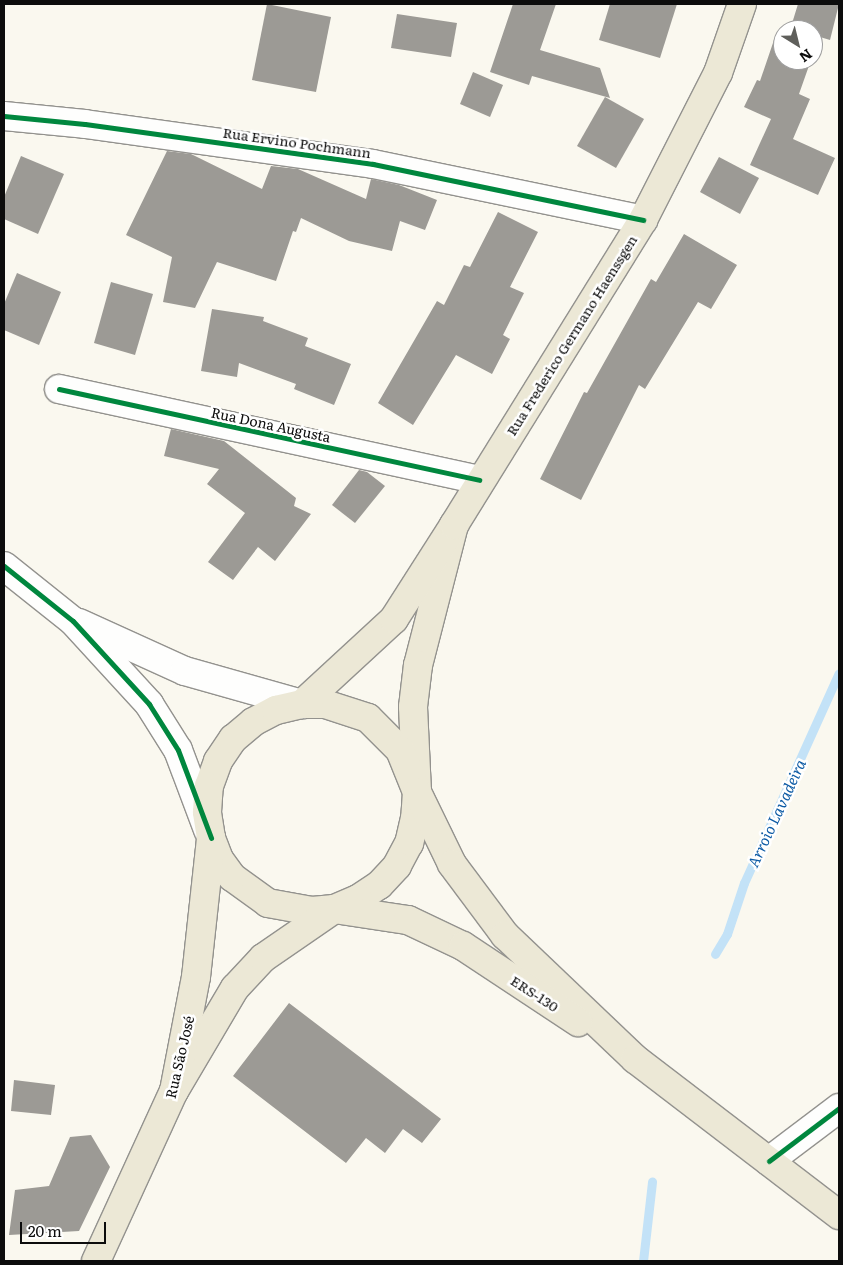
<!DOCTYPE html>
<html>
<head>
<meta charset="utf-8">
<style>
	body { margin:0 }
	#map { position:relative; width:843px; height:1265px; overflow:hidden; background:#faf8ef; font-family:Literata,serif }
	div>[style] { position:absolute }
	.stream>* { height:9px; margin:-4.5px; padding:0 4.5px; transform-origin:4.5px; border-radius:4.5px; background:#c3e2f7 }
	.building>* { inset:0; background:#9c9a95 }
	.roads { filter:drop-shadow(1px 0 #93928e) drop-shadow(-1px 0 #93928e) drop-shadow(0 1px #93928e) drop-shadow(0 -1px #93928e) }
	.minor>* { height:28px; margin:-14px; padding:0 14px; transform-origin:14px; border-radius:14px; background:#fefefd }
	.major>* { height:28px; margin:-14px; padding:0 14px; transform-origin:14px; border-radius:14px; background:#ece8d6 }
	.cycleway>* { height:5px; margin:-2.5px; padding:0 2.5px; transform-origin:2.5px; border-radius:2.5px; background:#00873e }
	span { translate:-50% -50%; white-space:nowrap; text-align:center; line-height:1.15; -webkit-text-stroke:5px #fff; paint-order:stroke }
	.street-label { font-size:14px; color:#0c0c0c }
	.water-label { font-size:15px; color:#0d5ba5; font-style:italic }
	.frame { position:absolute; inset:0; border:5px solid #0c0c0c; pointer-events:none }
	.north { position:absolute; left:773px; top:20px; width:50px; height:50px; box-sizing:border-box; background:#fff; border:1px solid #9e9e9e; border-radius:50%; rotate:144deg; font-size:14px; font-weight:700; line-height:20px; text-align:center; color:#0c0c0c }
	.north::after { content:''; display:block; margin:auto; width:18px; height:22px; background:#5f5f5b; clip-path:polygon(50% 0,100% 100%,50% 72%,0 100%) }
	.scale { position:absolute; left:20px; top:1222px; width:86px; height:22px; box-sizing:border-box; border:2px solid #0c0c0c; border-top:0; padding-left:6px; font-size:15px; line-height:18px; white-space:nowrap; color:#0c0c0c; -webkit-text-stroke:4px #fff; paint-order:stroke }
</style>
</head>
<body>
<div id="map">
	<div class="stream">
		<i style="left:715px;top:954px;width:23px;rotate:-59deg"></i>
		<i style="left:727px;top:934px;width:54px;rotate:-71.6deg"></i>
		<i style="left:744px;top:883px;width:230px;rotate:-65.7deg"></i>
		<i style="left:643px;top:1261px;width:80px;rotate:-83.5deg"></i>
	</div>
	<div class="building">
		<i style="clip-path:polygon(267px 4px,331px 17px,316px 92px,252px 80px)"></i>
		<i style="clip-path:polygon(513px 4px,556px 4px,540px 50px,600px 68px,610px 98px,532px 76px,529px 85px,490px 72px)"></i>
		<i style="clip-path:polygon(610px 4px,677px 4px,660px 58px,599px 40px)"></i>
		<i style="clip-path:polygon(798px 4px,839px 4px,830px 40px,820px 37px,813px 55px,813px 30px,790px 30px)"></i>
		<i style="clip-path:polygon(397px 14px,457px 23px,451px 57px,391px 48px)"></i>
		<i style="clip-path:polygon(775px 37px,783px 39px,783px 60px,811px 60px,799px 94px,810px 99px,793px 139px,835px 158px,818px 195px,750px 165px,771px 119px,744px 107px,757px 80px,760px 81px)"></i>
		<i style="clip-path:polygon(473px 72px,503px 85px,490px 117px,460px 104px)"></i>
		<i style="clip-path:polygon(605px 97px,644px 119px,616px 168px,577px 146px)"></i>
		<i style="clip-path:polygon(167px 151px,191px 154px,262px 189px,271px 166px,298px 169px,366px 199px,371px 179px,399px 185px,437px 200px,425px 230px,400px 221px,392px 251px,349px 241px,301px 218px,296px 232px,293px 231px,276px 281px,217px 262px,195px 308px,163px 302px,172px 257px,126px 235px)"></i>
		<i style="clip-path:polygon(21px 156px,64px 174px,38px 234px,4px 219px,4px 197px)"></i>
		<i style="clip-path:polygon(719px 157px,759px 178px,740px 214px,700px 192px)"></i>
		<i style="clip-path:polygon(498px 212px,538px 232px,510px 287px,524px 293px,503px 335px,510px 339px,492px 374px,456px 355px,413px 425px,378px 403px,437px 301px,444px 305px,464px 265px,470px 267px)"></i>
		<i style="clip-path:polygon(684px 234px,737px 265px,711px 309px,698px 302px,645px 389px,639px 385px,581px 500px,540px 479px,584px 392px,587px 393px,651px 279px,656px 282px)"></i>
		<i style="clip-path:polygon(17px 273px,61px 292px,39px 345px,4px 330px,4px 304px)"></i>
		<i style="clip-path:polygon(111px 282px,153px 294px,135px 355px,94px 343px)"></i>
		<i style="clip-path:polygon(212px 309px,264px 317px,263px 321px,308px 338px,305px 346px,351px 364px,334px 405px,294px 389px,296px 384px,239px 363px,237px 377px,201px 371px)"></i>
		<i style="clip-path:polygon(171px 429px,224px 441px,296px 498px,294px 506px,311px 514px,275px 561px,258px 547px,233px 580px,208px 562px,245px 513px,207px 484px,219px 469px,164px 456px)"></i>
		<i style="clip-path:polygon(359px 470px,367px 472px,385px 486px,355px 523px,332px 505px)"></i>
		<i style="clip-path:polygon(289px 1003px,441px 1119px,422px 1143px,403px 1129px,385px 1153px,366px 1138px,346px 1163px,233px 1076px)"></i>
		<i style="clip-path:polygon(14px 1080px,55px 1085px,51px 1115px,11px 1111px)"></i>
		<i style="clip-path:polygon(91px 1135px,110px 1167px,79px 1231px,9px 1235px,15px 1190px,49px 1186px,70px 1137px)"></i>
	</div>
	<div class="roads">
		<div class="minor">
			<i style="left:4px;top:116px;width:81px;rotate:5.6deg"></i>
			<i style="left:85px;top:124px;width:291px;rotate:7.9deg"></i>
			<i style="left:373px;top:164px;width:276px;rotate:11.7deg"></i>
			<i style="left:59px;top:389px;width:430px;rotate:12.2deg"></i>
			<i style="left:4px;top:566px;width:88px;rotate:38.6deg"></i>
			<i style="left:73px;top:621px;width:113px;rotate:47.5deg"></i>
			<i style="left:149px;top:704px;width:54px;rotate:57.8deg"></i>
			<i style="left:178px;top:750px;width:85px;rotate:69.4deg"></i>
			<i style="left:79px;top:623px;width:116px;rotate:24.4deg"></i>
			<i style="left:185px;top:671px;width:122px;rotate:15.8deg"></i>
			<i style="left:769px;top:1161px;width:88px;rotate:-37.1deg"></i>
		</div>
		<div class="major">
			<i style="left:454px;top:525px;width:145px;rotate:104.4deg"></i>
			<i style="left:418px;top:665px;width:42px;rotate:96.8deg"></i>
			<i style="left:413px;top:707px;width:85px;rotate:87.3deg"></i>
			<i style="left:417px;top:792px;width:26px;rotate:94deg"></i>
			<i style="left:415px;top:818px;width:26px;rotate:103deg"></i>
			<i style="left:409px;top:843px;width:26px;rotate:118deg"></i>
			<i style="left:397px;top:866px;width:26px;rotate:133deg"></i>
			<i style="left:379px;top:885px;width:25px;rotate:146deg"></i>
			<i style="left:358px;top:899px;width:26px;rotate:157deg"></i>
			<i style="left:334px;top:909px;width:22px;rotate:175deg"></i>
			<i style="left:312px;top:911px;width:45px;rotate:-169.7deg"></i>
			<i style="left:268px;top:903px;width:44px;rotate:-144.2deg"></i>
			<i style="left:232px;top:877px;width:22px;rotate:-126deg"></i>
			<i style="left:219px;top:859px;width:22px;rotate:-111deg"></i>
			<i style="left:211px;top:838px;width:26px;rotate:-99deg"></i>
			<i style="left:207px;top:812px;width:26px;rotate:-86deg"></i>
			<i style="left:209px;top:786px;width:27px;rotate:-70deg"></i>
			<i style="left:218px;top:761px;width:27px;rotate:-56deg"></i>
			<i style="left:233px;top:739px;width:26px;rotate:-40deg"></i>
			<i style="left:253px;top:722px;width:26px;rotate:-28deg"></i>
			<i style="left:276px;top:710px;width:27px;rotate:-13deg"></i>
			<i style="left:302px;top:704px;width:23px"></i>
			<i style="left:325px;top:704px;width:45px;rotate:18deg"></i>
			<i style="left:368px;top:718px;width:45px;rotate:45deg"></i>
			<i style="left:400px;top:750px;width:45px;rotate:68deg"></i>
			<i style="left:417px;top:792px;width:80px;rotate:64.1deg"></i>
			<i style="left:452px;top:864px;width:89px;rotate:53.3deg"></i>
			<i style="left:505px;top:935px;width:180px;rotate:43.6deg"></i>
			<i style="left:635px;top:1059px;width:257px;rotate:37.4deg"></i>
			<i style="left:302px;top:704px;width:125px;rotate:-42.7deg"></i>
			<i style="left:394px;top:619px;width:112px;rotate:-57.4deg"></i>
			<i style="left:454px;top:525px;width:359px;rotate:-58.2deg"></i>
			<i style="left:643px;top:220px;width:165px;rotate:-63deg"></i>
			<i style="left:718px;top:73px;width:73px;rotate:-70.8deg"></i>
			<i style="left:174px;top:1091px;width:120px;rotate:-59.4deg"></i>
			<i style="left:235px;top:988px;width:41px;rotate:-47deg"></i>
			<i style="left:263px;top:958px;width:86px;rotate:-34.6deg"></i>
			<i style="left:334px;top:909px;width:75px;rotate:8.5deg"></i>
			<i style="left:408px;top:920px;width:61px;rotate:25.3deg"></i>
			<i style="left:463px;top:946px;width:138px;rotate:33.5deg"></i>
			<i style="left:96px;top:1261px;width:187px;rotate:-65.4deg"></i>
			<i style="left:174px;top:1091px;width:116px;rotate:-79.1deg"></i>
			<i style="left:196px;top:977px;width:140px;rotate:-83.8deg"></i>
		</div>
	</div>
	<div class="cycleway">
		<i style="left:4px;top:116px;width:81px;rotate:5.6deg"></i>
		<i style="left:85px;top:124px;width:291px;rotate:7.9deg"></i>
		<i style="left:373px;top:164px;width:276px;rotate:11.7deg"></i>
		<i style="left:59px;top:389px;width:430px;rotate:12.2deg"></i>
		<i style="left:4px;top:566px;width:88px;rotate:38.6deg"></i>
		<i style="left:73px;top:621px;width:113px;rotate:47.5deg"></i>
		<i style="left:149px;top:704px;width:54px;rotate:57.8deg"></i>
		<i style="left:178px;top:750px;width:94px;rotate:69.4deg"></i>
		<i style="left:769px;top:1161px;width:88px;rotate:-37.1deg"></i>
	</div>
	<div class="street-label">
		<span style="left:297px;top:142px;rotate:8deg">Rua Ervino Pochmann</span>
		<span style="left:571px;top:335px;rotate:-58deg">Rua Frederico Germano Haenssgen</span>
		<span style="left:271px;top:424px;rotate:12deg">Rua Dona Augusta</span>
		<span style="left:535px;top:993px;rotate:33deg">ERS-130</span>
		<span style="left:179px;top:1057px;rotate:-77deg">Rua São José</span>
	</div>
	<div class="water-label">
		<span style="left:776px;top:813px;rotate:-65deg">Arroio Lavadeira</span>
	</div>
	<div class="frame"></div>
	<div class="north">N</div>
	<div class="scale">20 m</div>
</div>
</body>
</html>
